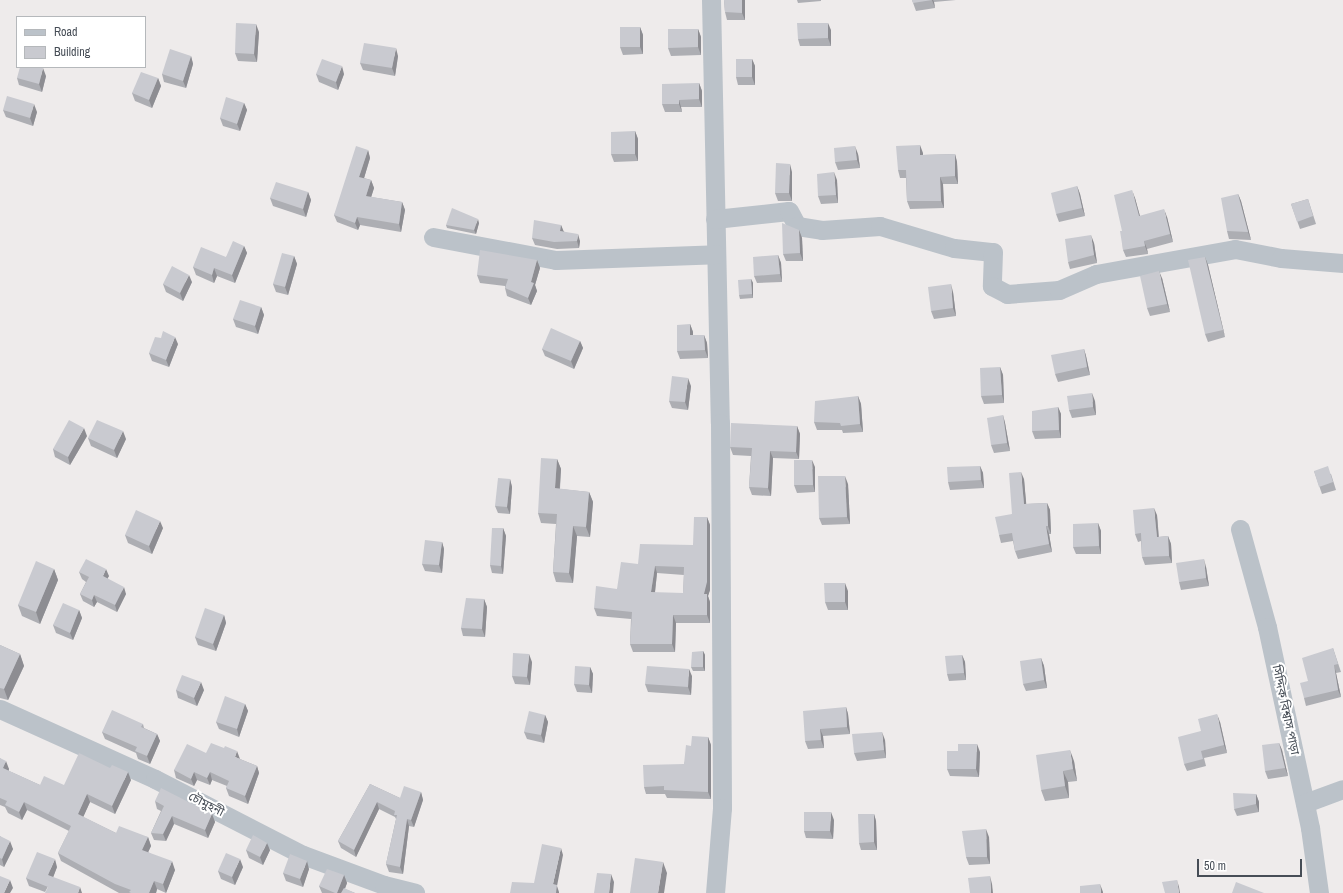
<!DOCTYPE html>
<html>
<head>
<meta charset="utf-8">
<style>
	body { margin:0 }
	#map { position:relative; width:1343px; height:893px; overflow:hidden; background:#eeebeb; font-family:"Archivo Narrow","Noto Sans Bengali",sans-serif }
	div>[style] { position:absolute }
	.minor>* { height:19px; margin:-9.5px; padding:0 9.5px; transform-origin:9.5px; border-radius:9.5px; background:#bbc2c9 }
	.wall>* { inset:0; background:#adaeb3 }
	.shaded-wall>* { inset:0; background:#8d8d92 }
	.building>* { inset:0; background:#c9cad0 }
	span { translate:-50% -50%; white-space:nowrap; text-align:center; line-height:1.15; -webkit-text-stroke:4px #fff; paint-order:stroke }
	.street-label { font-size:12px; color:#464d56 }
	.legend { position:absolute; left:16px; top:16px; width:130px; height:52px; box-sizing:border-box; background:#fff; border:1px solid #b5b8bb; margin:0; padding:5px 7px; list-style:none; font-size:12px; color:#464d56 }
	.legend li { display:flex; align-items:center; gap:8px; height:20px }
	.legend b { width:20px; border:1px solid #b5b8bb }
	.scale { position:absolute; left:1197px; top:859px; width:105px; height:18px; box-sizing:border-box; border:2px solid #464d56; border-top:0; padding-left:5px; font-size:12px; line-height:14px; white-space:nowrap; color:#464d56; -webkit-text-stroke:3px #fff; paint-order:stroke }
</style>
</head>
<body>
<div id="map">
	<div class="minor">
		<i style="left:711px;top:0;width:423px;rotate:88.8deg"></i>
		<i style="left:720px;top:423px;width:385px;rotate:89.7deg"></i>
		<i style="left:722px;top:808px;width:85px;rotate:94.7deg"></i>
		<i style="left:715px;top:219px;width:74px;rotate:-6.2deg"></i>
		<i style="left:789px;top:211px;width:17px;rotate:62deg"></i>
		<i style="left:797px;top:226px;width:25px;rotate:9deg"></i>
		<i style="left:822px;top:230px;width:58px;rotate:-3.9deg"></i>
		<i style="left:880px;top:226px;width:77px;rotate:16.6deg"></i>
		<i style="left:954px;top:248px;width:39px;rotate:6deg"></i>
		<i style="left:993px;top:252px;width:34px;rotate:92deg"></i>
		<i style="left:992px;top:286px;width:17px;rotate:28deg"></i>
		<i style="left:1007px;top:294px;width:52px;rotate:-4.4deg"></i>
		<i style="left:1059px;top:290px;width:40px;rotate:-23.4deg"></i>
		<i style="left:1096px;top:274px;width:141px;rotate:-10.2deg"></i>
		<i style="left:1235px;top:249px;width:47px;rotate:11.1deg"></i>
		<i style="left:1281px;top:258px;width:62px;rotate:4.6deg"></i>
		<i style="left:433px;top:237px;width:125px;rotate:10.6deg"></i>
		<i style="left:556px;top:260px;width:160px;rotate:-2.1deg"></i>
		<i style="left:1240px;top:529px;width:102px;rotate:74.6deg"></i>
		<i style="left:1267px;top:627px;width:206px;rotate:77.9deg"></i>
		<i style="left:1310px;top:828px;width:66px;rotate:82.1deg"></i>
		<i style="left:0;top:709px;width:170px;rotate:24.3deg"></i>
		<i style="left:155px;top:779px;width:166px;rotate:27.2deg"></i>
		<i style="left:303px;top:855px;width:86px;rotate:20.3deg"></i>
		<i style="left:384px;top:885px;width:32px;rotate:14deg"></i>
		<i style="left:1305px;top:803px;width:40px;rotate:-20.2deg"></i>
	</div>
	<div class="wall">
		<i style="clip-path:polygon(724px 0,745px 0,745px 20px,727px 20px,725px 12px)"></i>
		<i style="clip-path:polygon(797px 0,821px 0,821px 1px,798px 3px)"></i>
		<i style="clip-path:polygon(912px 0,956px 0,934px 2px,935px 8px,916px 11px)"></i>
		<i style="clip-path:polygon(640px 27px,643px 35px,643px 54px,623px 55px,620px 47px)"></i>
		<i style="clip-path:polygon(698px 29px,701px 37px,701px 55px,671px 56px,668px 48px)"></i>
		<i style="clip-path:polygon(831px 30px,831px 46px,800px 46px,798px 39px)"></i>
		<i style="clip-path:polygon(259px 32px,257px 62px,238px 61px,235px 53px)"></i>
		<i style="clip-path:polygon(191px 56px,193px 64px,186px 88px,164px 82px,162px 74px)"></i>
		<i style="clip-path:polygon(398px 56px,395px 76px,363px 70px,360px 63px)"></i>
		<i style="clip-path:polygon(752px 59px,755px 66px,755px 85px,738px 85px,736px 77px)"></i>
		<i style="clip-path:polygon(316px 74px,344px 74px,338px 90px,319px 82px)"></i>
		<i style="clip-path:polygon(46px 76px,42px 92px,19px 85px,17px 78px)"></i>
		<i style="clip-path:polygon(158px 78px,161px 86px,152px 108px,135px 101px,132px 93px)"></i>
		<i style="clip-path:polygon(699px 83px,702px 91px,702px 107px,681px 107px,682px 112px,665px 112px,662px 104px)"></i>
		<i style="clip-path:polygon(244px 103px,247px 110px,240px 131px,223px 126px,220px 118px)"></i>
		<i style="clip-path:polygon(3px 110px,37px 112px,33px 126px,6px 117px)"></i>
		<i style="clip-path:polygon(635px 131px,638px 139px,638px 161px,614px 162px,611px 154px)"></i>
		<i style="clip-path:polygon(368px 150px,370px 158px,364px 178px,371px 180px,374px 188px,371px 197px,402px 202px,405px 210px,401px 232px,360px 225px,358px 230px,337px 222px,334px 215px)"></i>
		<i style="clip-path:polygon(923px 153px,923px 155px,955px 154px,957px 162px,958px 184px,943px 184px,944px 208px,910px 209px,907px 201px,906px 178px,900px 178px,898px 170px)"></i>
		<i style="clip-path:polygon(858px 154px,860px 168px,838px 170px,835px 162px)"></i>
		<i style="clip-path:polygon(792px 172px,792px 201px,778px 201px,775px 193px)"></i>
		<i style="clip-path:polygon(837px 180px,838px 203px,821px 204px,818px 196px)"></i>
		<i style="clip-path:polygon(1077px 186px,1080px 194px,1085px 216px,1059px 222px,1056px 214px)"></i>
		<i style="clip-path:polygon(308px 192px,311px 200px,306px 217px,273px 206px,270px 198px)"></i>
		<i style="clip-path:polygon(1238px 194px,1241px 201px,1251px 240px,1229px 239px,1227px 231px)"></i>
		<i style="clip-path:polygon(1135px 198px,1140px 216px,1167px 217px,1173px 242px,1147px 249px,1148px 254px,1126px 257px,1123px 250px,1122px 231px)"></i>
		<i style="clip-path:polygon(1308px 199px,1316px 224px,1300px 229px,1291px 204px)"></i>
		<i style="clip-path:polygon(479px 223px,476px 234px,447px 228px,446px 225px)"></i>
		<i style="clip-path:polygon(561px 225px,563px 231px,580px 241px,579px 248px,557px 249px,535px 245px,532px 238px)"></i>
		<i style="clip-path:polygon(799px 230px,802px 238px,803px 261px,786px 261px,783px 254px)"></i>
		<i style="clip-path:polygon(1094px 243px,1097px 263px,1070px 269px,1068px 262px)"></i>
		<i style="clip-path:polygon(244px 246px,247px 253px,235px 283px,217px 276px,214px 283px,196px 275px,193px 267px,226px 257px)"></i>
		<i style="clip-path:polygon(778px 255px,781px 263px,782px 282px,757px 283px,754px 276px)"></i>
		<i style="clip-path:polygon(294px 256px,297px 264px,288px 295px,276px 292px,273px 284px)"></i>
		<i style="clip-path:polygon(1205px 257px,1208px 265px,1225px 337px,1208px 342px,1205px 334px)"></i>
		<i style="clip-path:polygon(537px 260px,540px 268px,535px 285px,537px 291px,531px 305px,507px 296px,505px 288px,505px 286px,480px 283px,477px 275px)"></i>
		<i style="clip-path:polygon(1162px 278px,1170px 312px,1150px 316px,1147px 308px)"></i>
		<i style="clip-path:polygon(751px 279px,753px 283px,753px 298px,740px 299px,739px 295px)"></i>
		<i style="clip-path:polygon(192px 282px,183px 301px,166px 292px,163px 284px)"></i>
		<i style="clip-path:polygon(953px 292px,956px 316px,934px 319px,931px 311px)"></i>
		<i style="clip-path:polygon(261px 307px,264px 315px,258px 334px,236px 327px,233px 319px)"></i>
		<i style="clip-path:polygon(690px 324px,693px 332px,693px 335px,704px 335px,707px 343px,708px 358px,680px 359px,677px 351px)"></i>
		<i style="clip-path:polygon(580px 341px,583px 348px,574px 369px,545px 356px,542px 349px)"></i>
		<i style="clip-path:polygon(178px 344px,169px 367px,152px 361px,149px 353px)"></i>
		<i style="clip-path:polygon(1084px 349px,1086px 356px,1090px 375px,1058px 382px,1055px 374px)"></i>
		<i style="clip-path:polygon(1000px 367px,1003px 375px,1004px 403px,984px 404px,981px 396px)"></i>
		<i style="clip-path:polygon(691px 386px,688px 410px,672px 408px,669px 401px)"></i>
		<i style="clip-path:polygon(858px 396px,861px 404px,863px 432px,843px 433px,842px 430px,817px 430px,814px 422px)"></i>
		<i style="clip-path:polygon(1095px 401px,1096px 415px,1072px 418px,1069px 410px)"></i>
		<i style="clip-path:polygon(1058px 407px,1061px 414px,1061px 438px,1035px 439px,1032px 431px)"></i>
		<i style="clip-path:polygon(1003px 415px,1005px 423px,1010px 451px,994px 453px,991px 445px)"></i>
		<i style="clip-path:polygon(797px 426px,800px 434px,799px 459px,773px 458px,771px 496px,752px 495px,749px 487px,751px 456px,733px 455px,730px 447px)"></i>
		<i style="clip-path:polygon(87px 436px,70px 465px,55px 457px,53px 449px)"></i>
		<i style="clip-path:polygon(88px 438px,126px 439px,117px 458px,91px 446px)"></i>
		<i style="clip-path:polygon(557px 459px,561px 469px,560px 489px,589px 492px,593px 502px,590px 537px,577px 536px,573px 583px,556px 582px,553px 572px,556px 524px,541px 523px,538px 513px)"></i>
		<i style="clip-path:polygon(980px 466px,983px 473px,984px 488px,950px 490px,948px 482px)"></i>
		<i style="clip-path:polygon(815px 467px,815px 492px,797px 493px,794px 485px)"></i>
		<i style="clip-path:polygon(1314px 471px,1331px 474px,1336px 490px,1322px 494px)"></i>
		<i style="clip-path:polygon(510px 479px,512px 487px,510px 514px,498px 513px,495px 506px)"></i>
		<i style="clip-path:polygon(1024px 479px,1026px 504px,1047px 503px,1050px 510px,1051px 534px,1049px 534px,1052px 552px,1018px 559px,1015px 551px,1013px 541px,1001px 543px,999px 535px,1012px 514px)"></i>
		<i style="clip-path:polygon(848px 484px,850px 524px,822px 525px,819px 518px)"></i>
		<i style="clip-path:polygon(1157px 515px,1159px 537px,1168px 536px,1171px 544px,1172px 563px,1145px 565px,1142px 557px,1141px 541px,1138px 542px,1135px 534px)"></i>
		<i style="clip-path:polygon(evenodd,707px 517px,710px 525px,710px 590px,708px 596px,710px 602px,710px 623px,676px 623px,675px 652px,633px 652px,630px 644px,631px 619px,597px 616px,594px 608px,617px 589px,638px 564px,693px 545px,707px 517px,657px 573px,684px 575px,683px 593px,655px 593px,657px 573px)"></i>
		<i style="clip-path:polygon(1098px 523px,1101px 531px,1101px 554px,1076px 554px,1073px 547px)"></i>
		<i style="clip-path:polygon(163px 528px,152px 554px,128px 543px,125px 535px)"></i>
		<i style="clip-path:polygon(503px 528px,506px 536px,503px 574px,492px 573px,490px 565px)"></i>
		<i style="clip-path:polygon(442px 542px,444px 549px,442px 573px,425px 571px,422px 564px)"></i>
		<i style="clip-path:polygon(1206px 567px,1209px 586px,1181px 590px,1179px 582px)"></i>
		<i style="clip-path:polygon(54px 569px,58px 580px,40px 624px,22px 616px,18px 605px)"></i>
		<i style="clip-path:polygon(79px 572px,109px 576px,107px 578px,126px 594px,117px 612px,97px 602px,94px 607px,83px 601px,80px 594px,86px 582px,82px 579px)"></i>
		<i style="clip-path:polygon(848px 591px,848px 610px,828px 610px,825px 602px)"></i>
		<i style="clip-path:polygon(484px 599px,487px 607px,485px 637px,463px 636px,461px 628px)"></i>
		<i style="clip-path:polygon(79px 610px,82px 618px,73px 640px,56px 633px,53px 625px)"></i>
		<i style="clip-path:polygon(224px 615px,226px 623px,216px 651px,198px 645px,195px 637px)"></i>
		<i style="clip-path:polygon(0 645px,20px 654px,24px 666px,8px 700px,0 698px)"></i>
		<i style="clip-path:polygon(1333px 648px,1341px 672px,1336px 673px,1341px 697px,1306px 706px,1304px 698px,1308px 681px)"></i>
		<i style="clip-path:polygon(703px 651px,705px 655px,705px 671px,693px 671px,691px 667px)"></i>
		<i style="clip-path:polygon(962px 655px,965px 662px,966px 680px,949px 681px,947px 674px)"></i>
		<i style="clip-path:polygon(1041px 658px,1044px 666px,1047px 688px,1026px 691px,1023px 684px)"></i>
		<i style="clip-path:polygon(532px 662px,530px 685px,515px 684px,512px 676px)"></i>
		<i style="clip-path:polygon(590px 667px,593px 674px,592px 693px,577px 692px,574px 684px)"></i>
		<i style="clip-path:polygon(692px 676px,691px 695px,648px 692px,645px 684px)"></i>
		<i style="clip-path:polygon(176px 690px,204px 690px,197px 706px,178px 698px)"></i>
		<i style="clip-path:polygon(245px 704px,248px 711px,239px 737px,219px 729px,216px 722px)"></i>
		<i style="clip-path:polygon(846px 707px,848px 714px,850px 734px,823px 736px,824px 748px,808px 749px,805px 741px)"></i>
		<i style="clip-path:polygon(545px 715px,548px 722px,544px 743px,527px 739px,524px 732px)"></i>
		<i style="clip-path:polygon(1220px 722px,1227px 753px,1204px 758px,1206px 766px,1187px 771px,1184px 764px,1201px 731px)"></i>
		<i style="clip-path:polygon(143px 724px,144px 728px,157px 734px,160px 741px,150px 764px,138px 759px,136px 753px,105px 739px,102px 732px)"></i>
		<i style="clip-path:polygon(708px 737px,711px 745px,711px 799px,667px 798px,665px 794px,646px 794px,644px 787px,684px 764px,691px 746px)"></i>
		<i style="clip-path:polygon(885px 740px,886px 758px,857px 761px,854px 753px)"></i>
		<i style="clip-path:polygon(1279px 743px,1282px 750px,1288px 776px,1268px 779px,1265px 771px)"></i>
		<i style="clip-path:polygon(958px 751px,980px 752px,979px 777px,950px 776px,947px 769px)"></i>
		<i style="clip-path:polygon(206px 753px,240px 759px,257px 766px,259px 773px,248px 804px,229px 796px,226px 788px,227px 786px,212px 780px,210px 785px,197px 780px,194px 786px,176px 778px,174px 770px)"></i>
		<i style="clip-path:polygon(0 758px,9px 769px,9px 771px,40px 785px,64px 785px,131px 780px,115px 814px,90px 802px,83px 817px,116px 833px,148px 837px,151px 846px,148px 852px,175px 870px,166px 893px,157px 889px,156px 893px,119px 893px,61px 861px,58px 853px,69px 831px,27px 810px,22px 820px,8px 813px,5px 807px,0 805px)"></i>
		<i style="clip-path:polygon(1074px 761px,1077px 781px,1068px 782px,1069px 798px,1045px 801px,1041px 790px)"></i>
		<i style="clip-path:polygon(370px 784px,400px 798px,421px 792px,423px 800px,414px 827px,409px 826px,403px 874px,389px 872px,386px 864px,396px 819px,395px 817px,379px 809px,356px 857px,341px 848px,338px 841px)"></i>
		<i style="clip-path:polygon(1256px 794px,1259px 802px,1259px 812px,1237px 816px,1234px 809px)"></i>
		<i style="clip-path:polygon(155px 801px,212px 814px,215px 822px,208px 838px,174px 824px,166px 841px,154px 840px,151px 833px,161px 811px,157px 809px)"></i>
		<i style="clip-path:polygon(874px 814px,876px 821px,877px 850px,861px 850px,859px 843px)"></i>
		<i style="clip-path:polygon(834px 820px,833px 839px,806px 838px,804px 831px)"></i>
		<i style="clip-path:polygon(0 836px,13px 849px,4px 867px,0 865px)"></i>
		<i style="clip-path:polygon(989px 837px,990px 864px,969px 865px,966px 857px)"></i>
		<i style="clip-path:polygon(246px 850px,270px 850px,263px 865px,249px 858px)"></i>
		<i style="clip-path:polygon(57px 867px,53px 877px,45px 892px,29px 886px,26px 878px)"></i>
		<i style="clip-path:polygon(243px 867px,235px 885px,221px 879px,218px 871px)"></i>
		<i style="clip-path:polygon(309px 869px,303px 887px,286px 881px,283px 873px)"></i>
		<i style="clip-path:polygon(344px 875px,347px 883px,345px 889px,355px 893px,322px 893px,319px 886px)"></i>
	</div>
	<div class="shaded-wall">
		<i style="clip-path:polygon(742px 0,745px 0,745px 20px,742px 13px)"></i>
		<i style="clip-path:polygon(932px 0,933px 0,934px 2px,935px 8px)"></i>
		<i style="clip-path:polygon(828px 23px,831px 30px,831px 46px,828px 38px)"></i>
		<i style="clip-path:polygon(256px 24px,259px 32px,257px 62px,254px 54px)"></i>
		<i style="clip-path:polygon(640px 27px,643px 35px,643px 54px,640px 47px)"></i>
		<i style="clip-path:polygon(698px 29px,701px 37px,701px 55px,698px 47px)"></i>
		<i style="clip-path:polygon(396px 48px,398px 56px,395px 76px,392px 68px)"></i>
		<i style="clip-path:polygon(191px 56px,193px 64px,186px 88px,183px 81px)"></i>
		<i style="clip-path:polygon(752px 59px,755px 66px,755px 85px,752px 77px)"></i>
		<i style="clip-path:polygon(342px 66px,344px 74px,338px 90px,336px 82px)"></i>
		<i style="clip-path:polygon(43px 68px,46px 76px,42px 92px,39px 84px)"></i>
		<i style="clip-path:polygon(158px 78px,161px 86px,152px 108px,149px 100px)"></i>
		<i style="clip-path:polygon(699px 83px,702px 91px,702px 107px,699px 99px)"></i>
		<i style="clip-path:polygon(679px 100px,681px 107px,682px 112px,679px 104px)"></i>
		<i style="clip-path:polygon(244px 103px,247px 110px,240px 131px,237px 124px)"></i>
		<i style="clip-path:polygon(34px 104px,37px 112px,33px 126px,30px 118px)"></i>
		<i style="clip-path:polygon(635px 131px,638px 139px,638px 161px,635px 154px)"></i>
		<i style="clip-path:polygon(920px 145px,923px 153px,923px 162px,920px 155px)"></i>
		<i style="clip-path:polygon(855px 146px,858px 154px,860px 168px,857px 160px)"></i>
		<i style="clip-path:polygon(368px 150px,370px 158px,362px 185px,359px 177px)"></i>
		<i style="clip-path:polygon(955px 154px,957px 162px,958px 184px,955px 176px)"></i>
		<i style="clip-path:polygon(790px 164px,792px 172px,792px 201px,789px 193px)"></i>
		<i style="clip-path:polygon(834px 172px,837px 180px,838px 203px,836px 195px)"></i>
		<i style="clip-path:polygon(940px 177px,943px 184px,944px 208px,941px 201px)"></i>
		<i style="clip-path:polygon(371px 180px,374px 188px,369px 204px,366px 196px)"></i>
		<i style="clip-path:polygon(1077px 186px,1080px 194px,1085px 216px,1082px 208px)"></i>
		<i style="clip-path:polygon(1132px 190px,1135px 198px,1142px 224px,1139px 216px)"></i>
		<i style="clip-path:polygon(308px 192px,311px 200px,306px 217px,303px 209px)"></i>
		<i style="clip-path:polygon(1238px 194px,1241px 201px,1251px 240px,1248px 232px)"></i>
		<i style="clip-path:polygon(402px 202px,405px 210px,401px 232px,399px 224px)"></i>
		<i style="clip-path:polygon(1164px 209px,1167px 217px,1173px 242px,1170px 234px)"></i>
		<i style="clip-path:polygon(357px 217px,360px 225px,358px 230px,355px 223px)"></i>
		<i style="clip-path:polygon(478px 219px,479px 223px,476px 234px,474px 230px)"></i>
		<i style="clip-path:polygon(561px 225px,564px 232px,560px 231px)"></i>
		<i style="clip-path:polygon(799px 230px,802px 238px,803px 261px,800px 253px)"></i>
		<i style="clip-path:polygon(578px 234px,580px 241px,579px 248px,577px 241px)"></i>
		<i style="clip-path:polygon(1091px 235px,1094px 243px,1097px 263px,1094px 255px)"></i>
		<i style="clip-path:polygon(1144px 241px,1147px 249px,1148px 254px,1145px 246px)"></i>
		<i style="clip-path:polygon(244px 246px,247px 253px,235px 283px,232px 275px)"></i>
		<i style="clip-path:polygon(778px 255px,781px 263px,782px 282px,780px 274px)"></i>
		<i style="clip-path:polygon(294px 256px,297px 264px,288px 295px,285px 287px)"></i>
		<i style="clip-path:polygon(1205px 257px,1208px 265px,1225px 337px,1223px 330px)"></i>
		<i style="clip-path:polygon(537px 260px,540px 268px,535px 285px,537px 291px,531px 305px,528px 298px,531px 282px)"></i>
		<i style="clip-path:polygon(214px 268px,217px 276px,214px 283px,212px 275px)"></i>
		<i style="clip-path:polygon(1159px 271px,1162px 278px,1170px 312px,1167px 304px)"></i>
		<i style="clip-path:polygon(189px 275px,192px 282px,183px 301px,180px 293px)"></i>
		<i style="clip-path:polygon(751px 279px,753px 283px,753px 298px,752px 294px)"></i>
		<i style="clip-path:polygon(951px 284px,953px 292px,956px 316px,953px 308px)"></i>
		<i style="clip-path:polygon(261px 307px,264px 315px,258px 334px,255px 326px)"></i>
		<i style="clip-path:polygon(690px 324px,693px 332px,693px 343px,690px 335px)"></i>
		<i style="clip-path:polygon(704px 335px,707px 343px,708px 358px,705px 350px)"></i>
		<i style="clip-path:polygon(175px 337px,178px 344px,169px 367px,166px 360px)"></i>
		<i style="clip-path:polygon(580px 341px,583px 348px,574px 369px,571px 361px)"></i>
		<i style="clip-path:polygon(1084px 349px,1086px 356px,1090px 375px,1087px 367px)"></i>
		<i style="clip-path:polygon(1000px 367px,1003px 375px,1004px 403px,1002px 395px)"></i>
		<i style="clip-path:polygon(688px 378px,691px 386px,688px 410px,685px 402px)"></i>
		<i style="clip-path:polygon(1092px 393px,1095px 401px,1096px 415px,1093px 407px)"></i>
		<i style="clip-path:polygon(858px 396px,861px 404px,863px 432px,860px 424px)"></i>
		<i style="clip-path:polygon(1058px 407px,1061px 414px,1061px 438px,1059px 430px)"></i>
		<i style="clip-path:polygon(1003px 415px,1005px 423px,1010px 451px,1007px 443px)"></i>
		<i style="clip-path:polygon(797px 426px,800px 434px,799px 459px,796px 452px)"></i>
		<i style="clip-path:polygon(84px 428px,87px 436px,70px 465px,68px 457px)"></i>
		<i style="clip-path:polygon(123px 431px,126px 439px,117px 458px,114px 450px)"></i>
		<i style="clip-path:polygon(770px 451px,773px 458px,771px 496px,768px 488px)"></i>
		<i style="clip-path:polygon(557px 459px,561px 469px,559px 498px,555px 488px)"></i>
		<i style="clip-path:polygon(812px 460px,815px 467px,815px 492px,813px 485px)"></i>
		<i style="clip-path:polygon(980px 466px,983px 473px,984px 488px,981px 480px)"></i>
		<i style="clip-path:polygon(1021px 472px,1024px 479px,1027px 512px,1024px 504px)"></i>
		<i style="clip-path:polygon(845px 476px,848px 484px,850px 524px,847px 517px)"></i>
		<i style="clip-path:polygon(510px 479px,512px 487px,510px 514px,507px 507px)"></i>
		<i style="clip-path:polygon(589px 492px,593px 502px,590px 537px,586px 527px)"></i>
		<i style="clip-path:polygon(1047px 503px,1050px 510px,1051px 534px,1048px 526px)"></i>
		<i style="clip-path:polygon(1154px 508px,1157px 515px,1159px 544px,1157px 537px)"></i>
		<i style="clip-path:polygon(707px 517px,710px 525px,710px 590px,708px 596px,710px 602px,710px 623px,707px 615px,704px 594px)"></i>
		<i style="clip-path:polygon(160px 521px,163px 528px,152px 554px,149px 546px)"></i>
		<i style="clip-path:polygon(1098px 523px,1101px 531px,1101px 554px,1099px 546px)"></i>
		<i style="clip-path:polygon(573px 526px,577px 536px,573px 583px,569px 573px)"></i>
		<i style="clip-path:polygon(1046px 526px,1049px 534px,1052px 552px,1049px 544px)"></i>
		<i style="clip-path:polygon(503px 528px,506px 536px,503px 574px,501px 566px)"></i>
		<i style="clip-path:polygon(1168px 536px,1171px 544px,1172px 563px,1169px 556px)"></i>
		<i style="clip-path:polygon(442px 542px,444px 549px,442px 573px,439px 565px)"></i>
		<i style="clip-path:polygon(1204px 559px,1206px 567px,1209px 586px,1206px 578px)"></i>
		<i style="clip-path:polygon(655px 566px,657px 573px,654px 600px,651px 592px)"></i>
		<i style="clip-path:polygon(54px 569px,58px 580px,40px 624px,36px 612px)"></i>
		<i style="clip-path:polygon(106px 569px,109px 576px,105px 583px,103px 576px)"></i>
		<i style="clip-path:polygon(845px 583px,848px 591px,848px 610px,845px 602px)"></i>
		<i style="clip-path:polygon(124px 587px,126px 594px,117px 612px,115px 605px)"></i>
		<i style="clip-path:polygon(94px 595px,97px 602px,94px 607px,92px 600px)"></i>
		<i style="clip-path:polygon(484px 599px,487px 607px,485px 637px,482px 629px)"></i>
		<i style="clip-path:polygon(79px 610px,82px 618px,73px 640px,70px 633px)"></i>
		<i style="clip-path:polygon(224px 615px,226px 623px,216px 651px,213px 644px)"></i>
		<i style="clip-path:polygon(673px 615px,676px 623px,675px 652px,672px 644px)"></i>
		<i style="clip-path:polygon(703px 651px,705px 655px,705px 671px,703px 667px)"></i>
		<i style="clip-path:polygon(20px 654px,24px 666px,8px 700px,4px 689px)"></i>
		<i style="clip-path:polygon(529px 654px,532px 662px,530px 685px,527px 677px)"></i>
		<i style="clip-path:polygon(962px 655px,965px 662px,966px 680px,964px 673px)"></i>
		<i style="clip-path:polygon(1041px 658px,1044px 666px,1047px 688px,1044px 680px)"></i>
		<i style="clip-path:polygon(1334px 665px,1336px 673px,1341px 697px,1338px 690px)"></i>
		<i style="clip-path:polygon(590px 667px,593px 674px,592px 693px,589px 685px)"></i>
		<i style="clip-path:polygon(689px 669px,692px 676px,691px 695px,688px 687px)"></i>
		<i style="clip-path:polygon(201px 682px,204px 690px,197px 706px,194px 698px)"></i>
		<i style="clip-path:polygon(245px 704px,248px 711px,239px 737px,237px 729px)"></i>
		<i style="clip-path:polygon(846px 707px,848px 714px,850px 734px,847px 727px)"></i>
		<i style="clip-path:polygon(1217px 714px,1220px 722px,1227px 753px,1224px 745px)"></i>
		<i style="clip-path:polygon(545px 715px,548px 722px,544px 743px,541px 735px)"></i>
		<i style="clip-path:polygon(820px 729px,823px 736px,824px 748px,821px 740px)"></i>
		<i style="clip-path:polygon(882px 732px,885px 740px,886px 758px,884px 750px)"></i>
		<i style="clip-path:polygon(157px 734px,160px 741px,150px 764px,147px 756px)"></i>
		<i style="clip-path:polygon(708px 737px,711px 745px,711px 799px,708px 792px)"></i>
		<i style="clip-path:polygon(1279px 743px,1282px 750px,1288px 776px,1285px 768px)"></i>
		<i style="clip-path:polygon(977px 744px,980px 752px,979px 777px,976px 769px)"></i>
		<i style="clip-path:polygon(1070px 750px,1074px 761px,1077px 781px,1073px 769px)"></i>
		<i style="clip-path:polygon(237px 751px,240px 759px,235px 757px)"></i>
		<i style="clip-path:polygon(6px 761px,9px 769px,6px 776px,3px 768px)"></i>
		<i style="clip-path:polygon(257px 766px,259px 773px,248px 804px,245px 796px)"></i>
		<i style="clip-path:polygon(1063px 771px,1068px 782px,1069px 798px,1065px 786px)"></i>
		<i style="clip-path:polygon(128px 772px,131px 780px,115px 814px,112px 806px)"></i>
		<i style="clip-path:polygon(194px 772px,197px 780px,194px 786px,191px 779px)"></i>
		<i style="clip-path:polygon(210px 772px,212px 780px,210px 785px,207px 778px)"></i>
		<i style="clip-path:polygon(421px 792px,423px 800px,414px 827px,411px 820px)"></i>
		<i style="clip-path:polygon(87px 794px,90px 802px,81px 822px,78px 814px)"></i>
		<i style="clip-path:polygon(1256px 794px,1259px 802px,1259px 812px,1256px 804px)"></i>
		<i style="clip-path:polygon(24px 802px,27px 810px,22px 820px,19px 812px)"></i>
		<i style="clip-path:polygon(377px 802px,379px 809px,356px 857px,354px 850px)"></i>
		<i style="clip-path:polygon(831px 812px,834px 820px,833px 839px,830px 831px)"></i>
		<i style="clip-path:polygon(212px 814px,215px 822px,208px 838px,205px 830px)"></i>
		<i style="clip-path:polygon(874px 814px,876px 821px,877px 850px,874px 842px)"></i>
		<i style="clip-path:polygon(172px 816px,174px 824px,166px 841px,163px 834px)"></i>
		<i style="clip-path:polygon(407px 819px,409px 826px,403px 874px,400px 867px)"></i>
		<i style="clip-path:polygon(986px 829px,989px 837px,990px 864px,987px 857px)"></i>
		<i style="clip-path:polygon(148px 837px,151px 846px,145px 859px,142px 850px)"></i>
		<i style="clip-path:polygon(10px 841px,13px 849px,4px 867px,2px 859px)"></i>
		<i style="clip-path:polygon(267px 843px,270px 850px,263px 865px,260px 857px)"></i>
		<i style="clip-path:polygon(561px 848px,563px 855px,557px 886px,559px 892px,559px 893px,556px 893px,553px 884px)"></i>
		<i style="clip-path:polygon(55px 859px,57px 867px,51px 883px,48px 875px)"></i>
		<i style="clip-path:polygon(240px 859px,243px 867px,235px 885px,232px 877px)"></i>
		<i style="clip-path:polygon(172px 861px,175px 870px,166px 893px,163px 884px)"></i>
		<i style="clip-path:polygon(307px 861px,309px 869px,303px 887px,300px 879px)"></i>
		<i style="clip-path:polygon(663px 862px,667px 873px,664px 893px,658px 893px)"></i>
		<i style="clip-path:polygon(611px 874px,614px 882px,613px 893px,609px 893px)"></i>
		<i style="clip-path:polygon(344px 875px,347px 883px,343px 893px,337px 893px)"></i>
		<i style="clip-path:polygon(990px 876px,992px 884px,993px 893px,991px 893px)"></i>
		<i style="clip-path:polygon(10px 880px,13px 888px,10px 893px,4px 893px)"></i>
		<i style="clip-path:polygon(1177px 880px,1179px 887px,1180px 893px,1179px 893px)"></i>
		<i style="clip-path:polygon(154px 881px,157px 889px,156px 893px,149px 893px)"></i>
		<i style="clip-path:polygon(1100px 884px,1103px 892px,1103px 893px,1101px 893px)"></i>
		<i style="clip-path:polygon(80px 887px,82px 893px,78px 893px)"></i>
	</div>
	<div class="building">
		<i style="clip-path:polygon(724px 0,742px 0,742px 13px,725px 12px)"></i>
		<i style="clip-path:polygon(912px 0,932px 0,913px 3px)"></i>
		<i style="clip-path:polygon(236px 23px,256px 24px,254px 54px,235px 53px)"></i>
		<i style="clip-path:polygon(797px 23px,828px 23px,828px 38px,798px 39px)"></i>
		<i style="clip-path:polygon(620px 27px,640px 27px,640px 47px,620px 47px)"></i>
		<i style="clip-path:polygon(668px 29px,698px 29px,698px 47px,668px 48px)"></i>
		<i style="clip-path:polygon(364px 43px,396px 48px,392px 68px,360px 63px)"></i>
		<i style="clip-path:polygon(170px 49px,191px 56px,183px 81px,162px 74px)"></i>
		<i style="clip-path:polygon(322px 59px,342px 66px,336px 82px,316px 74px)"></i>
		<i style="clip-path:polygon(736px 59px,752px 59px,752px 77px,736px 77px)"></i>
		<i style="clip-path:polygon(20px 67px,40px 67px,43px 68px,39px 84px,17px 78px)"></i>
		<i style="clip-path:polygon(141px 72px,158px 78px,149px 100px,132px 93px)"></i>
		<i style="clip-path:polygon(699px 83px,699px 99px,679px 100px,679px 104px,662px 104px,662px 84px)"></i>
		<i style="clip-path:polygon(7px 96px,34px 104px,30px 118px,3px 110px)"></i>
		<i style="clip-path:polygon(226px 97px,244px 103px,237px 124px,220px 118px)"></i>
		<i style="clip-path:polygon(635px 131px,635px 154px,611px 154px,611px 132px)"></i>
		<i style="clip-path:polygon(920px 145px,920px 155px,955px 154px,955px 176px,940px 177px,941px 201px,907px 201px,906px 170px,898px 170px,896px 146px)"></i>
		<i style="clip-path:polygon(356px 146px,368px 150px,359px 177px,371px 180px,366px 196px,402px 202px,399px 224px,357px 217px,355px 223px,334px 215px)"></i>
		<i style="clip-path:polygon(855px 146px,857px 160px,835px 162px,834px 148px)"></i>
		<i style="clip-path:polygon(776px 163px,790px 164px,789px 193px,775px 193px)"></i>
		<i style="clip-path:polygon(834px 172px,836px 195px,818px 196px,817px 174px)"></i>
		<i style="clip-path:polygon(276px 182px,308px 192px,303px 209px,270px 198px)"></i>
		<i style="clip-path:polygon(1077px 186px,1082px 208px,1056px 214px,1051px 193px)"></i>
		<i style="clip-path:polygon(1132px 190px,1139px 216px,1164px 209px,1170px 234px,1144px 241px,1145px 246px,1123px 250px,1120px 231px,1122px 231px,1114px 195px)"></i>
		<i style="clip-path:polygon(1238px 194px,1248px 232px,1227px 231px,1221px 198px)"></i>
		<i style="clip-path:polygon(1308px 199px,1313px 216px,1297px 222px,1291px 204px)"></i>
		<i style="clip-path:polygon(452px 208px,478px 219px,474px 230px,446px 225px)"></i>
		<i style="clip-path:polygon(534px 220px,561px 225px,560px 231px,578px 234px,577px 241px,554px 242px,532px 238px)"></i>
		<i style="clip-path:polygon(782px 223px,799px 230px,800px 253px,783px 254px)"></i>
		<i style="clip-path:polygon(1091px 235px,1094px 255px,1068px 262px,1065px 239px)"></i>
		<i style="clip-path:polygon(233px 241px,244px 246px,232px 275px,214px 268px,212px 275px,193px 267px,201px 247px,226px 257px)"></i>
		<i style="clip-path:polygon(480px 250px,537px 260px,531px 282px,534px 283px,528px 298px,505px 288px,508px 279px,477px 275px)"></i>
		<i style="clip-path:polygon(282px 253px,294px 256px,285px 287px,273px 284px)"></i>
		<i style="clip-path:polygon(778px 255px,780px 274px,754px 276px,753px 257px)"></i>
		<i style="clip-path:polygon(1205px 257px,1223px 330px,1205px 334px,1188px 260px)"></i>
		<i style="clip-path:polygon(172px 266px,189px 275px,180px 293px,163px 284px)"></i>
		<i style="clip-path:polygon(1159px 271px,1167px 304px,1147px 308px,1140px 276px)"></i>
		<i style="clip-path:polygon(751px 279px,752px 294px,739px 295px,738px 280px)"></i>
		<i style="clip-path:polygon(951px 284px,953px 308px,931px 311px,928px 287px)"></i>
		<i style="clip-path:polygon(240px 300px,261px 307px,255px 326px,233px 319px)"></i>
		<i style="clip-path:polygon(690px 324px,690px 335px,704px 335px,705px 350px,677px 351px,677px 325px)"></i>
		<i style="clip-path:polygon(551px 328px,580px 341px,571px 361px,542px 349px)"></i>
		<i style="clip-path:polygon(163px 331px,175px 337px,166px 360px,149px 353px,155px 337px,161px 338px)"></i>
		<i style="clip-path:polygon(1084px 349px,1087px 367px,1055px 374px,1051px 355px)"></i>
		<i style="clip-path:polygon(1000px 367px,1002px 395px,981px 396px,980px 368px)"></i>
		<i style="clip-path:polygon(672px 376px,688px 378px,685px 402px,669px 401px)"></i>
		<i style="clip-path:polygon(1092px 393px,1093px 407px,1069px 410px,1067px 396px)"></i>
		<i style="clip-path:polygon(858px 396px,860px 424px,841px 426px,840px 423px,814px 422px,815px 401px)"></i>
		<i style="clip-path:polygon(1058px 407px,1059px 430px,1032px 431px,1032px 411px)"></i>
		<i style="clip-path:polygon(1003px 415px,1007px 443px,991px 445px,987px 418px)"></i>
		<i style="clip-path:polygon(69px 420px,84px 428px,68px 457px,53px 449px)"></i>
		<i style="clip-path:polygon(97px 420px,123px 431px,114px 450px,88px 438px)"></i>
		<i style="clip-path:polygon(731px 423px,797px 426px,796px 452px,770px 451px,768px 488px,749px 487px,752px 448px,730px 447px)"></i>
		<i style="clip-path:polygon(541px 458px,557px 459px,555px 488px,589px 492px,586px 527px,573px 526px,569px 573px,553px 572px,557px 514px,538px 513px)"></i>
		<i style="clip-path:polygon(794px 460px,812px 460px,813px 485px,794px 485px)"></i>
		<i style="clip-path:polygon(980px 466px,981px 480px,948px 482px,947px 467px)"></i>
		<i style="clip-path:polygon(1328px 466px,1333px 482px,1319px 487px,1314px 471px)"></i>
		<i style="clip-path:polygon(1021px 472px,1024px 504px,1047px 503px,1048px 526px,1046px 526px,1049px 544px,1015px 551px,1012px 533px,999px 535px,995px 517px,1012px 514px,1009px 473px)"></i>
		<i style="clip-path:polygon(818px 476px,845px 476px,847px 517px,819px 518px)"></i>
		<i style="clip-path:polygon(498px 478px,510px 479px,507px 507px,495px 506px)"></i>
		<i style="clip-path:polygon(1154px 508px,1157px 537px,1168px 536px,1169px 556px,1142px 557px,1141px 533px,1135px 534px,1133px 510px)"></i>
		<i style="clip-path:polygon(136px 510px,160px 521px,149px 546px,125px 535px)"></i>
		<i style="clip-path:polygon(evenodd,694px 517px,707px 517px,707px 582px,704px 594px,707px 594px,707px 615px,673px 615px,672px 644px,630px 644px,632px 612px,594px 608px,596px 586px,617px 589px,621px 562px,638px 564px,640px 544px,693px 545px,694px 517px,655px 566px,684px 567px,683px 593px,651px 592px,655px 566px)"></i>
		<i style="clip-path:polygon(1098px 523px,1099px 546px,1073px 547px,1073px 524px)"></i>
		<i style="clip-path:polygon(492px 528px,503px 528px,501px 566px,490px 565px)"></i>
		<i style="clip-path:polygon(425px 540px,442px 542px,439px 565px,422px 564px)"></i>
		<i style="clip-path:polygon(86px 559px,106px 569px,103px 576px,124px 587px,115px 605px,94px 595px,92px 600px,80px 594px,89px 577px,79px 572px)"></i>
		<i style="clip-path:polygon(1204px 559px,1206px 578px,1179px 582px,1176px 563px)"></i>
		<i style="clip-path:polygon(36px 561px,54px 569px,36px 612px,18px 605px)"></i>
		<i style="clip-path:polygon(824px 583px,845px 583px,845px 602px,825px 602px)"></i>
		<i style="clip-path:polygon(466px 598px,484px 599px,482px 629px,461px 628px)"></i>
		<i style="clip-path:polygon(63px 603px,79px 610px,70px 633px,53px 625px)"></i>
		<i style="clip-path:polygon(205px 608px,224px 615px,213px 644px,195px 637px)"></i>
		<i style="clip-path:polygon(0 645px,20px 654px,4px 689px,0 688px)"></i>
		<i style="clip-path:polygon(1333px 648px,1338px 664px,1334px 665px,1338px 690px,1304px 698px,1300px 683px,1308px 681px,1302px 658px)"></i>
		<i style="clip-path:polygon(703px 651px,703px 667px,691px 667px,692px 652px)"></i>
		<i style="clip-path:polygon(513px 653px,529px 654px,527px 677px,512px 676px)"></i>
		<i style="clip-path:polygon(962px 655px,964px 673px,947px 674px,945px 656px)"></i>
		<i style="clip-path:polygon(1041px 658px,1044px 680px,1023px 684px,1020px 661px)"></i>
		<i style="clip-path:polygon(575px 666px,590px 667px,589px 685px,574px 684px)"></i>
		<i style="clip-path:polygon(647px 666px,689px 669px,688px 687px,645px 684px)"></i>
		<i style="clip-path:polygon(182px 675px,201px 682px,194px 698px,176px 690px)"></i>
		<i style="clip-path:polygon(225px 696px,245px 704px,237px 729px,216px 722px)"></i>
		<i style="clip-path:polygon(846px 707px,847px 727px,820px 729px,821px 740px,805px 741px,803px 711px)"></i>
		<i style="clip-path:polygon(112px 710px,143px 724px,141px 727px,157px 734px,147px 756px,135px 751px,137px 747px,102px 732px)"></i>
		<i style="clip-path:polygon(529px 711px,545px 715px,541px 735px,524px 732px)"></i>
		<i style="clip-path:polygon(1217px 714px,1224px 745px,1201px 751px,1203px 759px,1184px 764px,1178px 737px,1201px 731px,1198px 719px)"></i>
		<i style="clip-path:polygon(882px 732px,884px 750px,854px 753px,852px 734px)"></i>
		<i style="clip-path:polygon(692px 736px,708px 737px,708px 792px,664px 790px,664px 786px,644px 787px,643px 765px,684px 764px,686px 745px,691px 746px)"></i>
		<i style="clip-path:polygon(211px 743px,224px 748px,225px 746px,237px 751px,235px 757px,257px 766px,245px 796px,226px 788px,229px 781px,210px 772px,207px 778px,194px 772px,191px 779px,174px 770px,187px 744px,206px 753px)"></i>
		<i style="clip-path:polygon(1279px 743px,1285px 768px,1265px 771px,1262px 745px)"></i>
		<i style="clip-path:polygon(958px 744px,977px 744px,976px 769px,947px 769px,947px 751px,958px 751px)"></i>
		<i style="clip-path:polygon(1070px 750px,1073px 769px,1063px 771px,1065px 786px,1041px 790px,1036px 755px)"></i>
		<i style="clip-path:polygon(79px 753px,110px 768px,112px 765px,128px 772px,112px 806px,87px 794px,78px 814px,116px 833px,119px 826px,148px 837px,142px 850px,172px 861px,163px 884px,154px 881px,149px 893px,131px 893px,129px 892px,131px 890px,115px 884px,58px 853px,71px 826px,24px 802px,19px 812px,5px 805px,7px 801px,0 798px,0 758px,6px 761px,3px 768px,40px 785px,44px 776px,64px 785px)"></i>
		<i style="clip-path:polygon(370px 784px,400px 798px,404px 786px,421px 792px,411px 820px,407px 819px,400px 867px,386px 864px,397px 815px,394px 815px,395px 811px,377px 802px,354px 850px,338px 841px)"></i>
		<i style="clip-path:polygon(161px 788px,212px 814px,205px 830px,172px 816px,163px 834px,151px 833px,164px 806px,155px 801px)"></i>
		<i style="clip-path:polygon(1233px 793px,1256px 794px,1256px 804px,1234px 809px)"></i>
		<i style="clip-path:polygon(804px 812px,831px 812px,830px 831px,804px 831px)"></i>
		<i style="clip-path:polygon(858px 814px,874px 814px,874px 842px,859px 843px)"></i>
		<i style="clip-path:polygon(986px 829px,987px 857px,966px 857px,962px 831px)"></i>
		<i style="clip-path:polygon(253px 835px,267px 843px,260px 857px,246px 850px)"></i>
		<i style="clip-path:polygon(0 836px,10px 841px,2px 859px,0 858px)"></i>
		<i style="clip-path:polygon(542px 844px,561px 848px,553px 884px,557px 885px,556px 893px,510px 893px,512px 882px,534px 883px)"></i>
		<i style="clip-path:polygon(37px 852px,55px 859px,48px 875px,80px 887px,78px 893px,45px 893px,48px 887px,26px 878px)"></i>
		<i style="clip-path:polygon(226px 853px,240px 859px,232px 877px,218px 871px)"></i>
		<i style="clip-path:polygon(290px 854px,307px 861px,300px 879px,283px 873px)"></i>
		<i style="clip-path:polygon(635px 858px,663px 862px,658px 893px,630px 893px)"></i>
		<i style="clip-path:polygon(327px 869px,344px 875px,337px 893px,335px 893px,319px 886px)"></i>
		<i style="clip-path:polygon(597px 873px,611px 874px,609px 893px,594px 893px)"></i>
		<i style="clip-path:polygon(0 876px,10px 880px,4px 893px,0 893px)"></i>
		<i style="clip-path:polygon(990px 876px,991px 893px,970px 893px,968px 878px)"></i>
		<i style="clip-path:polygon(1177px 880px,1179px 893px,1165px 893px,1162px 882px)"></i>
		<i style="clip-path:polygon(1236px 882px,1264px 893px,1232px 893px)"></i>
		<i style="clip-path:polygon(1100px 884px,1101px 893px,1080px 893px,1080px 886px)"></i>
		<i style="clip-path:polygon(344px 888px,355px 893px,341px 893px)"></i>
	</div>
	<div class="street-label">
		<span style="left:1285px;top:710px;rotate:78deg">সিদ্দিক বিশ্বাস পাড়া</span>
		<span style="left:206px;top:805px;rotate:27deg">চৌমুহনী</span>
	</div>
	<ul class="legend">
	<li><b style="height:5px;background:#bbc2c9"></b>Road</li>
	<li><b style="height:11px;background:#c9cad0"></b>Building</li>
	</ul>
	<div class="scale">50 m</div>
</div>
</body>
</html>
